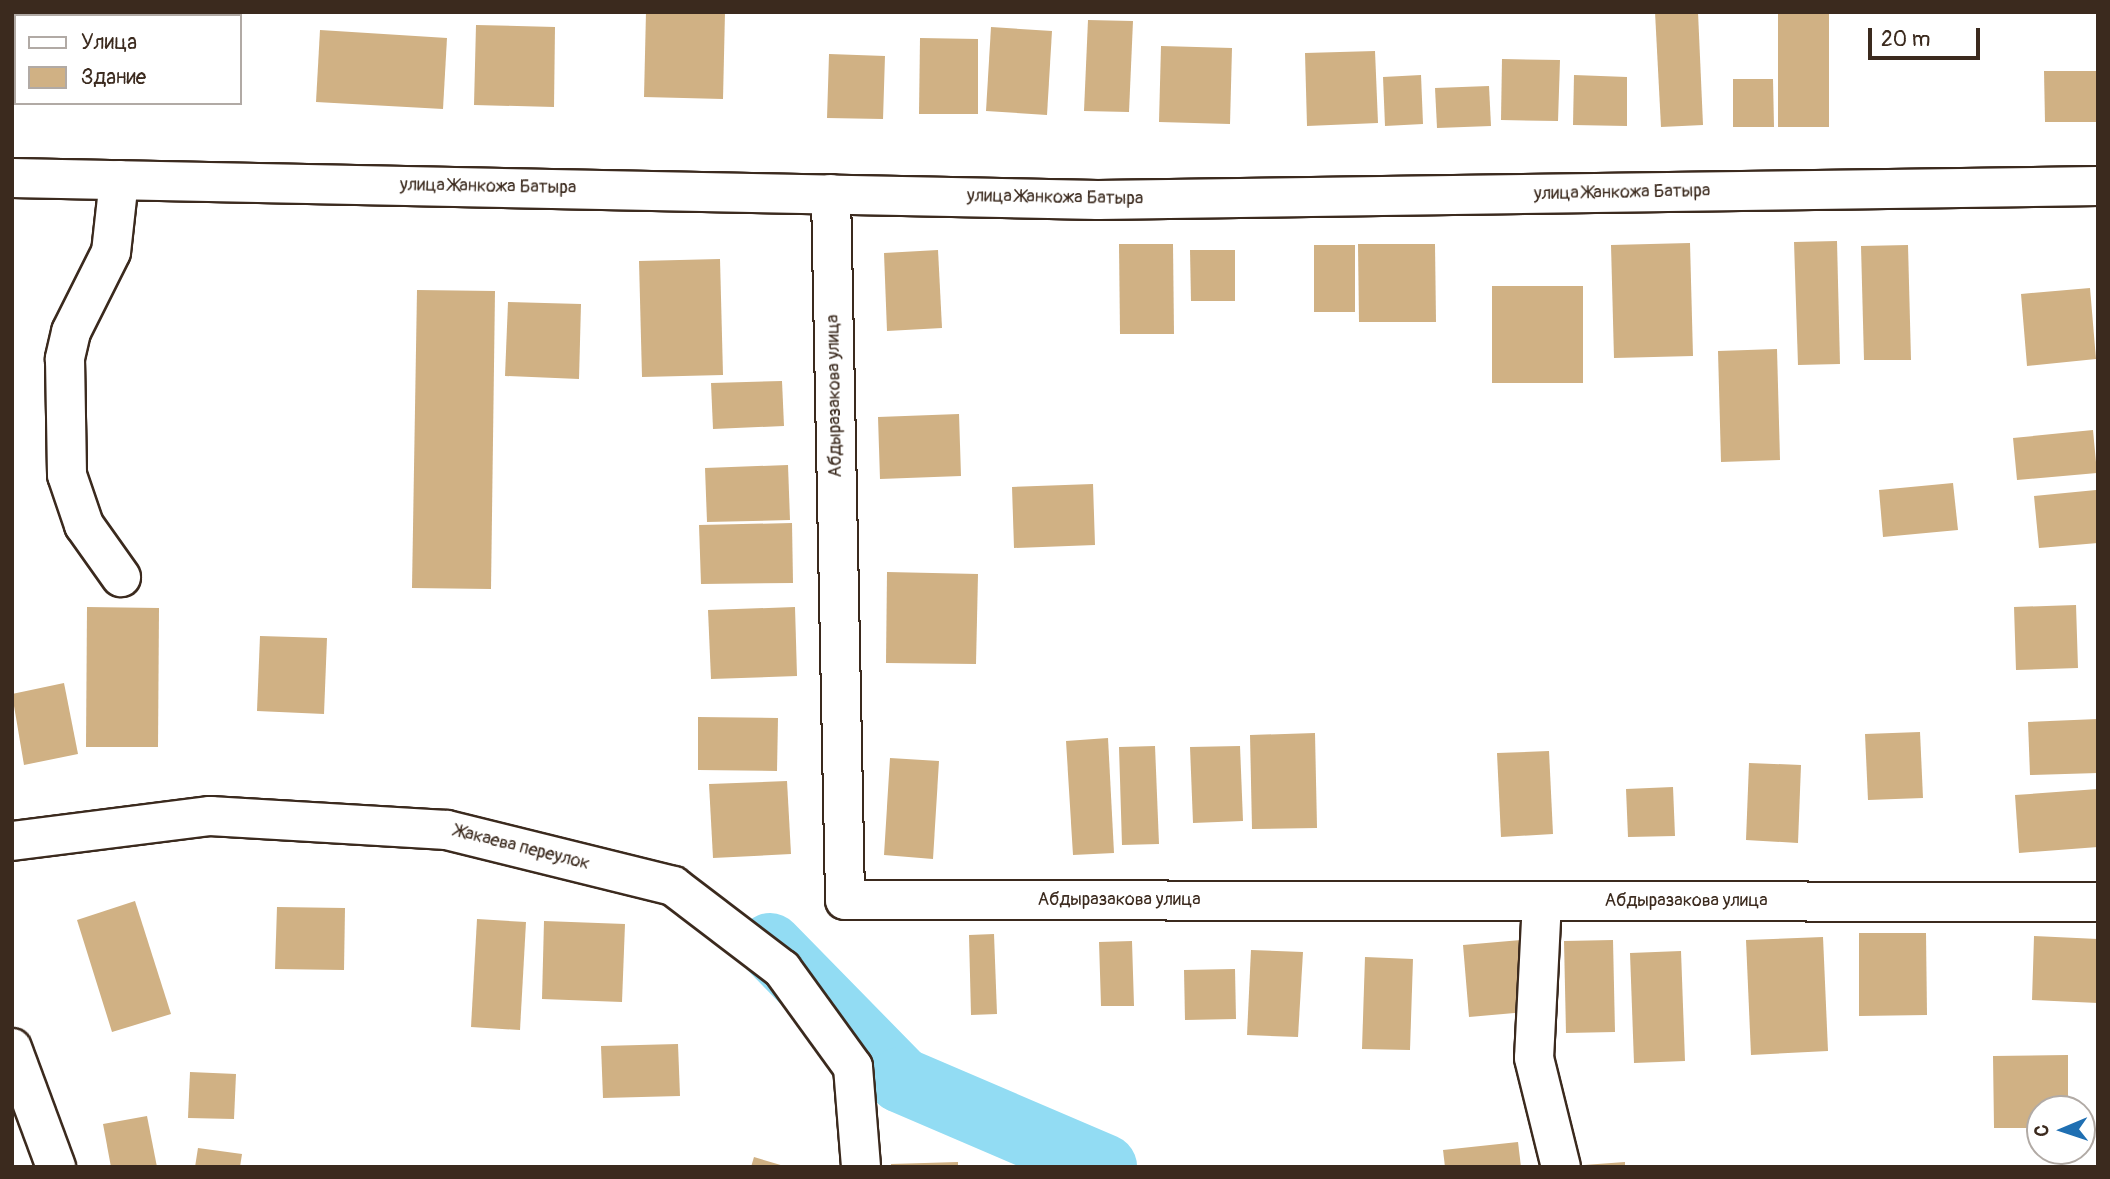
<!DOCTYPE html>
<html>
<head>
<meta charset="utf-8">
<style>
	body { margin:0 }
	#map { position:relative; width:2110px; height:1179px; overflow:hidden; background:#fff; font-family:Pangolin,sans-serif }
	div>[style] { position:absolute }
	.river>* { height:66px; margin:-33px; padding:0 33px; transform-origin:33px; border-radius:33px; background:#92dcf3 }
	.building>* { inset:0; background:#d0b184 }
	.roads { filter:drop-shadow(2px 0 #3b2a1e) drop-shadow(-2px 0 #3b2a1e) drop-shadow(0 2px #3b2a1e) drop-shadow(0 -2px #3b2a1e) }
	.minor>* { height:38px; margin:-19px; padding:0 19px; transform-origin:19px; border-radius:19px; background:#fff }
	span { translate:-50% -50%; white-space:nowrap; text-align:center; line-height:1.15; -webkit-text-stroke:6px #fff; paint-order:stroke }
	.street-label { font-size:18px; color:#3b2a1e }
	.frame { position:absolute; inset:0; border:14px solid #3b2a1e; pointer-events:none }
	.legend { position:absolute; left:14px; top:14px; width:228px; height:91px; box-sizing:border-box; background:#fff; border:2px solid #b1aaa5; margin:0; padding:9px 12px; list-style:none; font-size:21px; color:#3b2a1e }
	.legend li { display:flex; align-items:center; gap:14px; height:35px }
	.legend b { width:35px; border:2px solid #b1aaa5 }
	.north { position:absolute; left:2026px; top:1095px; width:70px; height:70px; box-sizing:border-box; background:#fff; border:2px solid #b1aaa5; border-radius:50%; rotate:268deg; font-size:19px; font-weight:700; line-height:28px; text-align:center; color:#3b2a1e }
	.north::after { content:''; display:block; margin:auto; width:24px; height:32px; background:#1f6fb2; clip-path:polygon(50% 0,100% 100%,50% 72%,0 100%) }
	.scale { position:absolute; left:1868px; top:28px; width:112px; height:32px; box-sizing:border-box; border:4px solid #3b2a1e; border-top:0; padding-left:9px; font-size:21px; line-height:24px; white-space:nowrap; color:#3b2a1e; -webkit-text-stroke:5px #fff; paint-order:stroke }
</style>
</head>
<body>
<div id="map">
	<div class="river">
		<i style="left:770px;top:946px;width:187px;rotate:45.6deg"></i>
		<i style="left:901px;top:1080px;width:221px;rotate:23.2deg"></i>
	</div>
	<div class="building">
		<i style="clip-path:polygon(62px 12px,113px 12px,62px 16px)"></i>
		<i style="clip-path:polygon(122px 12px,197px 12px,122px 16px)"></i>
		<i style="clip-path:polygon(646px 12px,725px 12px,723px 99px,644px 97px)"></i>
		<i style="clip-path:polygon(1655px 12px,1698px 12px,1703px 125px,1661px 127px)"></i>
		<i style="clip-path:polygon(1778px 12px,1829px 12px,1829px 127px,1778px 127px)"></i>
		<i style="clip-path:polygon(1088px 20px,1133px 21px,1129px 112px,1084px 111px)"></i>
		<i style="clip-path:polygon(476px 25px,555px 27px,554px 107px,474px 105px)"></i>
		<i style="clip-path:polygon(991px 27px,1052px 31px,1047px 115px,986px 111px)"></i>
		<i style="clip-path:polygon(12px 28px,16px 28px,16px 90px,12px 90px)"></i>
		<i style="clip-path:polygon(320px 30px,447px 38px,443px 109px,316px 102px)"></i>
		<i style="clip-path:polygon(920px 38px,978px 39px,978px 114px,919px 114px)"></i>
		<i style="clip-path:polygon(1161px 46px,1232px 48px,1230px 124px,1159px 122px)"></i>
		<i style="clip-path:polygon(1375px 51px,1378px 123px,1307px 126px,1305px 53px)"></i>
		<i style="clip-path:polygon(829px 54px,885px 56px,883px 119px,827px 118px)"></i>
		<i style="clip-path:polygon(1502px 59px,1560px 60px,1558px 121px,1501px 120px)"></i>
		<i style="clip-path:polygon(2044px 71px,2096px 71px,2096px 122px,2045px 122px)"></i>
		<i style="clip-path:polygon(1421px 75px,1423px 124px,1385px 126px,1383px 77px)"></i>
		<i style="clip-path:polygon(1574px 75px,1627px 77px,1627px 126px,1573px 125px)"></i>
		<i style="clip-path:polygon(1733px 79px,1773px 79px,1774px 127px,1733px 127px)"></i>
		<i style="clip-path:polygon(1489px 86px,1491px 126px,1437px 128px,1435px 88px)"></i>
		<i style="clip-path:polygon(1837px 241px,1840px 364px,1798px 365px,1794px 242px)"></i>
		<i style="clip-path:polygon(1690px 243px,1693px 356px,1614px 358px,1611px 245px)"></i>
		<i style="clip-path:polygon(1119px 244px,1173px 244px,1174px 334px,1120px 334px)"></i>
		<i style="clip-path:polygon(1358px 244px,1435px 244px,1436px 322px,1359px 322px)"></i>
		<i style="clip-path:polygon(1314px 245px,1355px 245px,1355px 312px,1314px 312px)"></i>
		<i style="clip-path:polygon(1908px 245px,1911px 360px,1864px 360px,1861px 246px)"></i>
		<i style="clip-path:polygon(938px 250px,942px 328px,887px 331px,884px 253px)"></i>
		<i style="clip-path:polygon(1190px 250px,1235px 250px,1235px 301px,1191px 301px)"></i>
		<i style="clip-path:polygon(720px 259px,723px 375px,642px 377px,639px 261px)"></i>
		<i style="clip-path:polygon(1492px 286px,1583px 286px,1583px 383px,1492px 383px)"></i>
		<i style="clip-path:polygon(2090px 288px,2096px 359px,2027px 366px,2021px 294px)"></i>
		<i style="clip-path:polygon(417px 290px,495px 291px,491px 589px,412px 588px)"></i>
		<i style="clip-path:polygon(508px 302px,581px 304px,579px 379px,505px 376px)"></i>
		<i style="clip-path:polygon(1777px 349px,1780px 460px,1721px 462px,1718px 351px)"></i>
		<i style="clip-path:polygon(782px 381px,784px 426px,713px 429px,711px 383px)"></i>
		<i style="clip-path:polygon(959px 414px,961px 476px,880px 479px,878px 417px)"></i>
		<i style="clip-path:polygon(2093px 430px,2097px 473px,2017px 480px,2013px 438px)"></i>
		<i style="clip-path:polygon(788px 465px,790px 520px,707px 522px,705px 468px)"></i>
		<i style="clip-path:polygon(1953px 483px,1958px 530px,1883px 537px,1879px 490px)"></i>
		<i style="clip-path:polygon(1093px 484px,1095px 545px,1014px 548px,1012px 487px)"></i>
		<i style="clip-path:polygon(2096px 490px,2098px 543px,2039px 548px,2034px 496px)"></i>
		<i style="clip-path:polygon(792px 523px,793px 583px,701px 584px,699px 525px)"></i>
		<i style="clip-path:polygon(887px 572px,978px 574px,976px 664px,886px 663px)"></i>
		<i style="clip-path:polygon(2076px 605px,2078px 668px,2016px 670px,2014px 607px)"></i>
		<i style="clip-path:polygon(87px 607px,159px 608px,158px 747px,86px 747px)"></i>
		<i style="clip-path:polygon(795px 607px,797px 676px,711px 679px,708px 610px)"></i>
		<i style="clip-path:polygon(260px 636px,327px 638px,324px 714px,257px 711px)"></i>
		<i style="clip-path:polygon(64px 683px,78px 754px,24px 765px,12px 694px)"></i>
		<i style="clip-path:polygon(698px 717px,778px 718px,777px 771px,698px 770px)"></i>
		<i style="clip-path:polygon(2098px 719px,2098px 773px,2030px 775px,2028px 722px)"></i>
		<i style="clip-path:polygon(1920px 732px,1923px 798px,1868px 800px,1865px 734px)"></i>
		<i style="clip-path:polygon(1315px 733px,1317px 828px,1252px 829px,1250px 735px)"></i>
		<i style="clip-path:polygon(1108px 738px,1114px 853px,1073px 855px,1066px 741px)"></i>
		<i style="clip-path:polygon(1155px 746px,1159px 844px,1122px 845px,1119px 747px)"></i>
		<i style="clip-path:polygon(1240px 746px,1243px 821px,1193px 823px,1190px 747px)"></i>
		<i style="clip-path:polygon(1549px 751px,1553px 834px,1501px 837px,1497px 753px)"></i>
		<i style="clip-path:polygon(890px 758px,939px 761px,933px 859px,884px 855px)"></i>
		<i style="clip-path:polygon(1749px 763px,1801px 765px,1798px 843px,1746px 840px)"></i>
		<i style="clip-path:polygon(787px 781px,791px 854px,713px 858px,709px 784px)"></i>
		<i style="clip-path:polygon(1673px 787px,1675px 836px,1628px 837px,1626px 789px)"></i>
		<i style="clip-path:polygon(2098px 789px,2098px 847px,2019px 853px,2015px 795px)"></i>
		<i style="clip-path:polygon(135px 901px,171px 1014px,112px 1032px,77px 920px)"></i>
		<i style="clip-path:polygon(277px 907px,345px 908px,344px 970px,275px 969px)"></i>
		<i style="clip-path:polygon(477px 919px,526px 922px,520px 1030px,471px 1027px)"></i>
		<i style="clip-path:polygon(544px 921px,625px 924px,622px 1002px,542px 999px)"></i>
		<i style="clip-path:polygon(1859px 933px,1926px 933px,1927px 1015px,1859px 1016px)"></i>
		<i style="clip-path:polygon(994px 934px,997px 1014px,971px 1015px,969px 935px)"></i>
		<i style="clip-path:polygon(2034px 936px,2098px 939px,2098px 1003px,2032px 1000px)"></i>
		<i style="clip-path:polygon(1823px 937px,1828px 1051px,1751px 1055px,1746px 940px)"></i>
		<i style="clip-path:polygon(1521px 940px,1527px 1012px,1469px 1017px,1463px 945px)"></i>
		<i style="clip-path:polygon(1613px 940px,1615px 1032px,1566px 1033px,1564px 941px)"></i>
		<i style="clip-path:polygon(1132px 941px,1134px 1006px,1101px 1006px,1099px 942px)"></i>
		<i style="clip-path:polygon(1251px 950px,1303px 952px,1298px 1037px,1247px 1035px)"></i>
		<i style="clip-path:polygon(1681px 951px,1685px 1061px,1634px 1063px,1630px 953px)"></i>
		<i style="clip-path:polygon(1365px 957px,1413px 959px,1410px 1050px,1362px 1049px)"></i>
		<i style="clip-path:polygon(1235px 969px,1236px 1019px,1185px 1020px,1184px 970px)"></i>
		<i style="clip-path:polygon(678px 1044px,680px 1096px,603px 1098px,601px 1046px)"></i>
		<i style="clip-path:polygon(2068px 1055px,2068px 1109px,2040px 1109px,2040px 1128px,1994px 1128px,1993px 1056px)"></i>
		<i style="clip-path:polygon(190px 1072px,236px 1074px,234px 1119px,188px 1118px)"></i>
		<i style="clip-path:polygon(147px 1116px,157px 1167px,111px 1167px,103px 1124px)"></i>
		<i style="clip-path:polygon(1518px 1142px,1521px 1167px,1445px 1167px,1443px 1150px)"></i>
		<i style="clip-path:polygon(198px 1148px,242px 1154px,240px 1167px,195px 1167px)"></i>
		<i style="clip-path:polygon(754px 1157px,784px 1166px,784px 1167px,751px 1167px)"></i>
		<i style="clip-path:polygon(958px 1162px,958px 1167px,891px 1167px,891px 1164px)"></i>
		<i style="clip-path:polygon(1625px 1162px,1625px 1167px,1584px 1167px,1584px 1165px)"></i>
	</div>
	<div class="roads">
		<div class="minor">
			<i style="left:12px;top:178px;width:1086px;rotate:1.16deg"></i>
			<i style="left:1098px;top:200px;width:1000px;rotate:-0.8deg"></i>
			<i style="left:119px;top:180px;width:72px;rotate:96.3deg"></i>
			<i style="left:111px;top:252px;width:89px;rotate:116.6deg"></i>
			<i style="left:71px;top:332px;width:28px;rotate:103deg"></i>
			<i style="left:65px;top:359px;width:116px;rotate:89deg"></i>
			<i style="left:67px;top:475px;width:53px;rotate:71.2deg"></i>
			<i style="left:84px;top:525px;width:64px;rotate:54.6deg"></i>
			<i style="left:831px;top:194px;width:706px;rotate:88.86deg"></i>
			<i style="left:845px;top:900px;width:1253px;rotate:0.09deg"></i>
			<i style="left:12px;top:841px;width:200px;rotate:-7.2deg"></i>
			<i style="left:210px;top:816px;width:237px;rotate:3.4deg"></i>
			<i style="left:447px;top:830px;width:233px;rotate:13.9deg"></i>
			<i style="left:673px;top:886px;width:137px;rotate:37.3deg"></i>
			<i style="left:782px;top:969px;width:121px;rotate:54.1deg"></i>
			<i style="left:853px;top:1067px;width:100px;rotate:85.4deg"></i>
			<i style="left:1542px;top:901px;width:157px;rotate:92.9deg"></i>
			<i style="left:1534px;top:1058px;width:112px;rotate:76.1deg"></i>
			<i style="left:12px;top:1048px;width:127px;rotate:69.7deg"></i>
		</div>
	</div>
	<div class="street-label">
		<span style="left:488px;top:187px;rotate:1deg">улица Жанкожа Батыра</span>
		<span style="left:1622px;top:193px;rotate:-1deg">улица Жанкожа Батыра</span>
		<span style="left:1055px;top:198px;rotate:1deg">улица Жанкожа Батыра</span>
		<span style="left:835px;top:396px;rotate:-91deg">Абдыразакова улица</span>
		<span style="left:522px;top:848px;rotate:14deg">Жакаева переулок</span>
		<span style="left:1119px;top:900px">Абдыразакова улица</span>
		<span style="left:1686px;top:901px">Абдыразакова улица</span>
	</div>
	<div class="frame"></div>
	<ul class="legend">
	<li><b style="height:9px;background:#fff"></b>Улица</li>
	<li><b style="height:19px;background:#d0b184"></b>Здание</li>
	</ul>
	<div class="north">С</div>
	<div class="scale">20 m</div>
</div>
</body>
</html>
